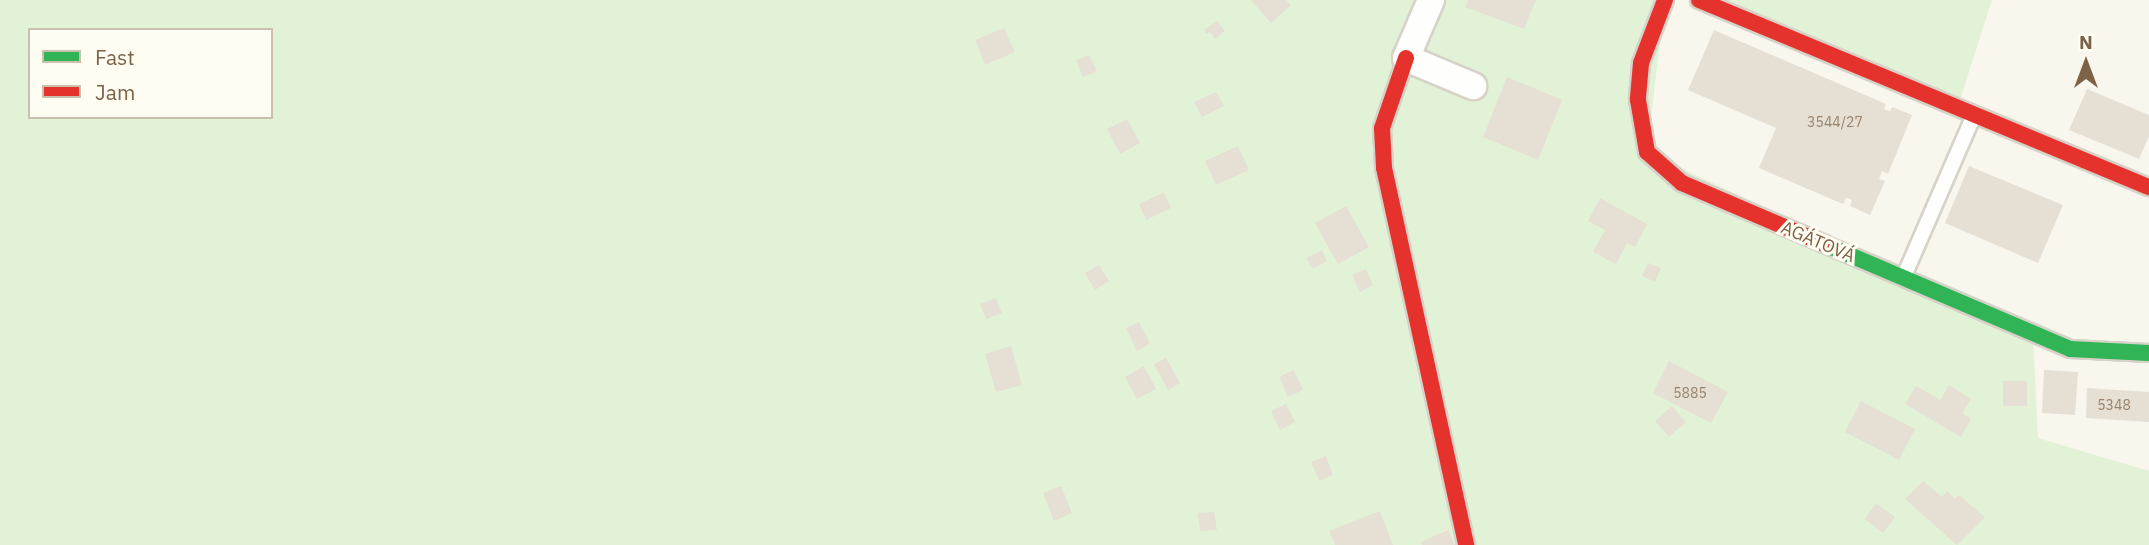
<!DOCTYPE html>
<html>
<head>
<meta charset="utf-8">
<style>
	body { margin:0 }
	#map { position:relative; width:2149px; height:545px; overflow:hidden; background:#f9f6ed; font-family:"IBM Plex Sans",sans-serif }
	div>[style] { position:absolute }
	.green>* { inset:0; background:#e2f2d6 }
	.building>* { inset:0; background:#e6dfd4 }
	.roads { filter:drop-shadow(2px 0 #d7d2c8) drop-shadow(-2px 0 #d7d2c8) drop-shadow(0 2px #d7d2c8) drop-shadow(0 -2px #d7d2c8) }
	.lane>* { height:14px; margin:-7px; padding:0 7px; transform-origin:7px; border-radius:7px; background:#fefefc }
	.street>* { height:26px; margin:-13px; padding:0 13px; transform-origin:13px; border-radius:13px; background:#fefefc }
	.fast>* { height:16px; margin:-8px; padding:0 8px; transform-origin:8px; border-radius:8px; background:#30b455 }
	.jam>* { height:16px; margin:-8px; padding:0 8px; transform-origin:8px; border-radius:8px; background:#e5322d }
	span { translate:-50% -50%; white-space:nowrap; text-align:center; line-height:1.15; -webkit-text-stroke:6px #fffcf1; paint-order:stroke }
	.number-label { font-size:14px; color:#98846d }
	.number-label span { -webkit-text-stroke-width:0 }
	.street-label { font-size:18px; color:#7c6348 }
	.legend { position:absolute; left:28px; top:28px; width:245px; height:91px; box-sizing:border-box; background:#fffcf1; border:2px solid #cbbfad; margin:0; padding:9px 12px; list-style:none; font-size:21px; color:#7c6348 }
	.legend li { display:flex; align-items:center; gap:14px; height:35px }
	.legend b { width:35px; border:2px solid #cbbfad }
	.north { position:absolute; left:2051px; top:28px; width:70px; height:70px; -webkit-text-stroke:5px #fffcf1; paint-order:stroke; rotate:0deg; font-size:19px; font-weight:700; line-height:28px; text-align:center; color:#7c6348 }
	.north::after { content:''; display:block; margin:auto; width:24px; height:32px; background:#7c6348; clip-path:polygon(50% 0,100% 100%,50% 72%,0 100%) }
</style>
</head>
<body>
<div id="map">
	<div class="green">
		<i style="clip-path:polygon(evenodd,0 0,1665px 0,1647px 152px,2033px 334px,2038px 438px,2149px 471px,2149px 545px,0 545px,0 0,30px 30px,271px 30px,271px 117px,30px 117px,30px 30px)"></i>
		<i style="clip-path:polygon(1699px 0,1992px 0,1958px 106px)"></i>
	</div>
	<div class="building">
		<i style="clip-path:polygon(1251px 0,1286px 0,1291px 5px,1271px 23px)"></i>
		<i style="clip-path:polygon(1468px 0,1536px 0,1524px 29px,1465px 7px)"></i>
		<i style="clip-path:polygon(1217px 21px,1225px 31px,1215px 39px,1210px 32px,1206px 34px,1204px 30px)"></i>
		<i style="clip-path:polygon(1004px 28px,1015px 52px,985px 65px,975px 40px)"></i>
		<i style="clip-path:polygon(1714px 30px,1886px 104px,1884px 109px,1890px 111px,1892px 107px,1912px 115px,1888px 174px,1882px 171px,1879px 179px,1885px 181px,1870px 215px,1850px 206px,1852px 200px,1846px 198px,1843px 204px,1759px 168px,1776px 128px,1688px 90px)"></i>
		<i style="clip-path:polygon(1089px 55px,1097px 71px,1083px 77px,1076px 60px)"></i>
		<i style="clip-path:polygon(1507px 77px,1562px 100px,1538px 160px,1483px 137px)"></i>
		<i style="clip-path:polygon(2087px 89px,2149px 115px,2149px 136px,2139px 159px,2069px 130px)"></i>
		<i style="clip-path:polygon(1216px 92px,1224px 106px,1202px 117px,1194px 102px)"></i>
		<i style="clip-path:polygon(1127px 119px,1140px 143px,1120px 154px,1107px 129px)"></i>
		<i style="clip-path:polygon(1238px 146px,1249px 170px,1216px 185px,1205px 161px)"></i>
		<i style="clip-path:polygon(1969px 166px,2063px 205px,2038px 263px,1945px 223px)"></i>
		<i style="clip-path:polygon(1164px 192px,1171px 208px,1146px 220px,1139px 204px)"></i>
		<i style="clip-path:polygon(1600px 198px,1647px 224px,1635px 247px,1627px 243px,1616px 264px,1593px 252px,1605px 230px,1588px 221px)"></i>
		<i style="clip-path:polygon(1346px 206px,1369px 247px,1338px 264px,1315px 223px)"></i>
		<i style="clip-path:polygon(1322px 250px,1327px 261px,1313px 269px,1306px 258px)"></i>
		<i style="clip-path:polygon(1648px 263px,1661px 268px,1655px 282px,1642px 276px)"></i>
		<i style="clip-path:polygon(1099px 265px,1109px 281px,1095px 290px,1085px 273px)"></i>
		<i style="clip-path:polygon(1366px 269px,1373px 285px,1360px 292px,1352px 275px)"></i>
		<i style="clip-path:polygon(996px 298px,1002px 313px,986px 319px,980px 304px)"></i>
		<i style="clip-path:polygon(1139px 322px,1150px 343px,1137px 351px,1126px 328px)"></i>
		<i style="clip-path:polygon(1011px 346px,1022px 385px,996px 392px,985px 354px)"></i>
		<i style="clip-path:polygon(1166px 358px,1180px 383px,1168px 390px,1154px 364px)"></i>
		<i style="clip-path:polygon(1669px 361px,1728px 392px,1711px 423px,1653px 393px)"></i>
		<i style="clip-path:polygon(1144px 366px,1156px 389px,1137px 399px,1125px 377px)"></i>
		<i style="clip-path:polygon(1294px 370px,1303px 390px,1288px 397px,1279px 377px)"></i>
		<i style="clip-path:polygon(2044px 370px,2078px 372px,2075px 415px,2042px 413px)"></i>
		<i style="clip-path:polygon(2003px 381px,2027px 381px,2027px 406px,2003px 406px)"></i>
		<i style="clip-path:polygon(1949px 385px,1971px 399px,1962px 413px,1971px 419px,1961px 437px,1905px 404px,1916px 386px,1940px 400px)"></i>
		<i style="clip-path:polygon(2087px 388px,2149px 392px,2149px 422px,2086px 418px)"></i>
		<i style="clip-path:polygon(1861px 401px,1915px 429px,1899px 460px,1845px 432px)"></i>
		<i style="clip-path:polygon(1286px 404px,1295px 422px,1280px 430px,1271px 411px)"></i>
		<i style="clip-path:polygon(1672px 406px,1686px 422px,1669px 437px,1655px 421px)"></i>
		<i style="clip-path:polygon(1326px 456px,1333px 475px,1319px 481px,1311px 462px)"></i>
		<i style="clip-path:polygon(1923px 481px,1942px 497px,1947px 491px,1955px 499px,1959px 495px,1985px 517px,1957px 545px,1905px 499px)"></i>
		<i style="clip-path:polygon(1061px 486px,1072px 513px,1054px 521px,1043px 493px)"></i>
		<i style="clip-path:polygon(1876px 503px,1895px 517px,1883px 533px,1865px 519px)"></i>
		<i style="clip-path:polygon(1380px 511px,1393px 545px,1335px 545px,1329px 531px)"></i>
		<i style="clip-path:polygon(1214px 512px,1217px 530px,1200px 531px,1198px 513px)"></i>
		<i style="clip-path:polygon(1448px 530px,1455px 545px,1422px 545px,1421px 542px)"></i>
	</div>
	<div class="roads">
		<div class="lane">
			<i style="left:1904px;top:276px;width:176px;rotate:-66.5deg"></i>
		</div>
		<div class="street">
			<i style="left:1431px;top:0;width:63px;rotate:113.3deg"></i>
			<i style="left:1406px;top:58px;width:73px;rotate:22.7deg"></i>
		</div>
		<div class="fast">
			<i style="left:1824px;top:244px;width:267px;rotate:23.1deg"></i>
			<i style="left:2070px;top:349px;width:79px;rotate:2.9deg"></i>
		</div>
		<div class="jam">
			<i style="left:1665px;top:0;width:67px;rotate:110.9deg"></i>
			<i style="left:1641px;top:63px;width:37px;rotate:95deg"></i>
			<i style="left:1638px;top:100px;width:53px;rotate:80.2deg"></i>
			<i style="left:1647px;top:152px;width:47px;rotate:41.5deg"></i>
			<i style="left:1682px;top:183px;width:155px;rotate:23.2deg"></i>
			<i style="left:1699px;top:0;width:487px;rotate:22.6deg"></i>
			<i style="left:1406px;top:58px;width:74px;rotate:108.9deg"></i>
			<i style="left:1382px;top:128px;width:40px;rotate:87.1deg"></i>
			<i style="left:1384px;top:168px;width:386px;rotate:77.7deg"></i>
		</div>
	</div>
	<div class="number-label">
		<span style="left:1835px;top:122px">3544/27</span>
		<span style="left:1690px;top:393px">5885</span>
		<span style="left:2114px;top:405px">5348</span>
	</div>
	<div class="street-label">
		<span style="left:1818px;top:242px;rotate:23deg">AGÁTOVÁ</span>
	</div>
	<ul class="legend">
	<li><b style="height:9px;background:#30b455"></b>Fast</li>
	<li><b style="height:9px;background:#e5322d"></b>Jam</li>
	</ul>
	<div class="north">N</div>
</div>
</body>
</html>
